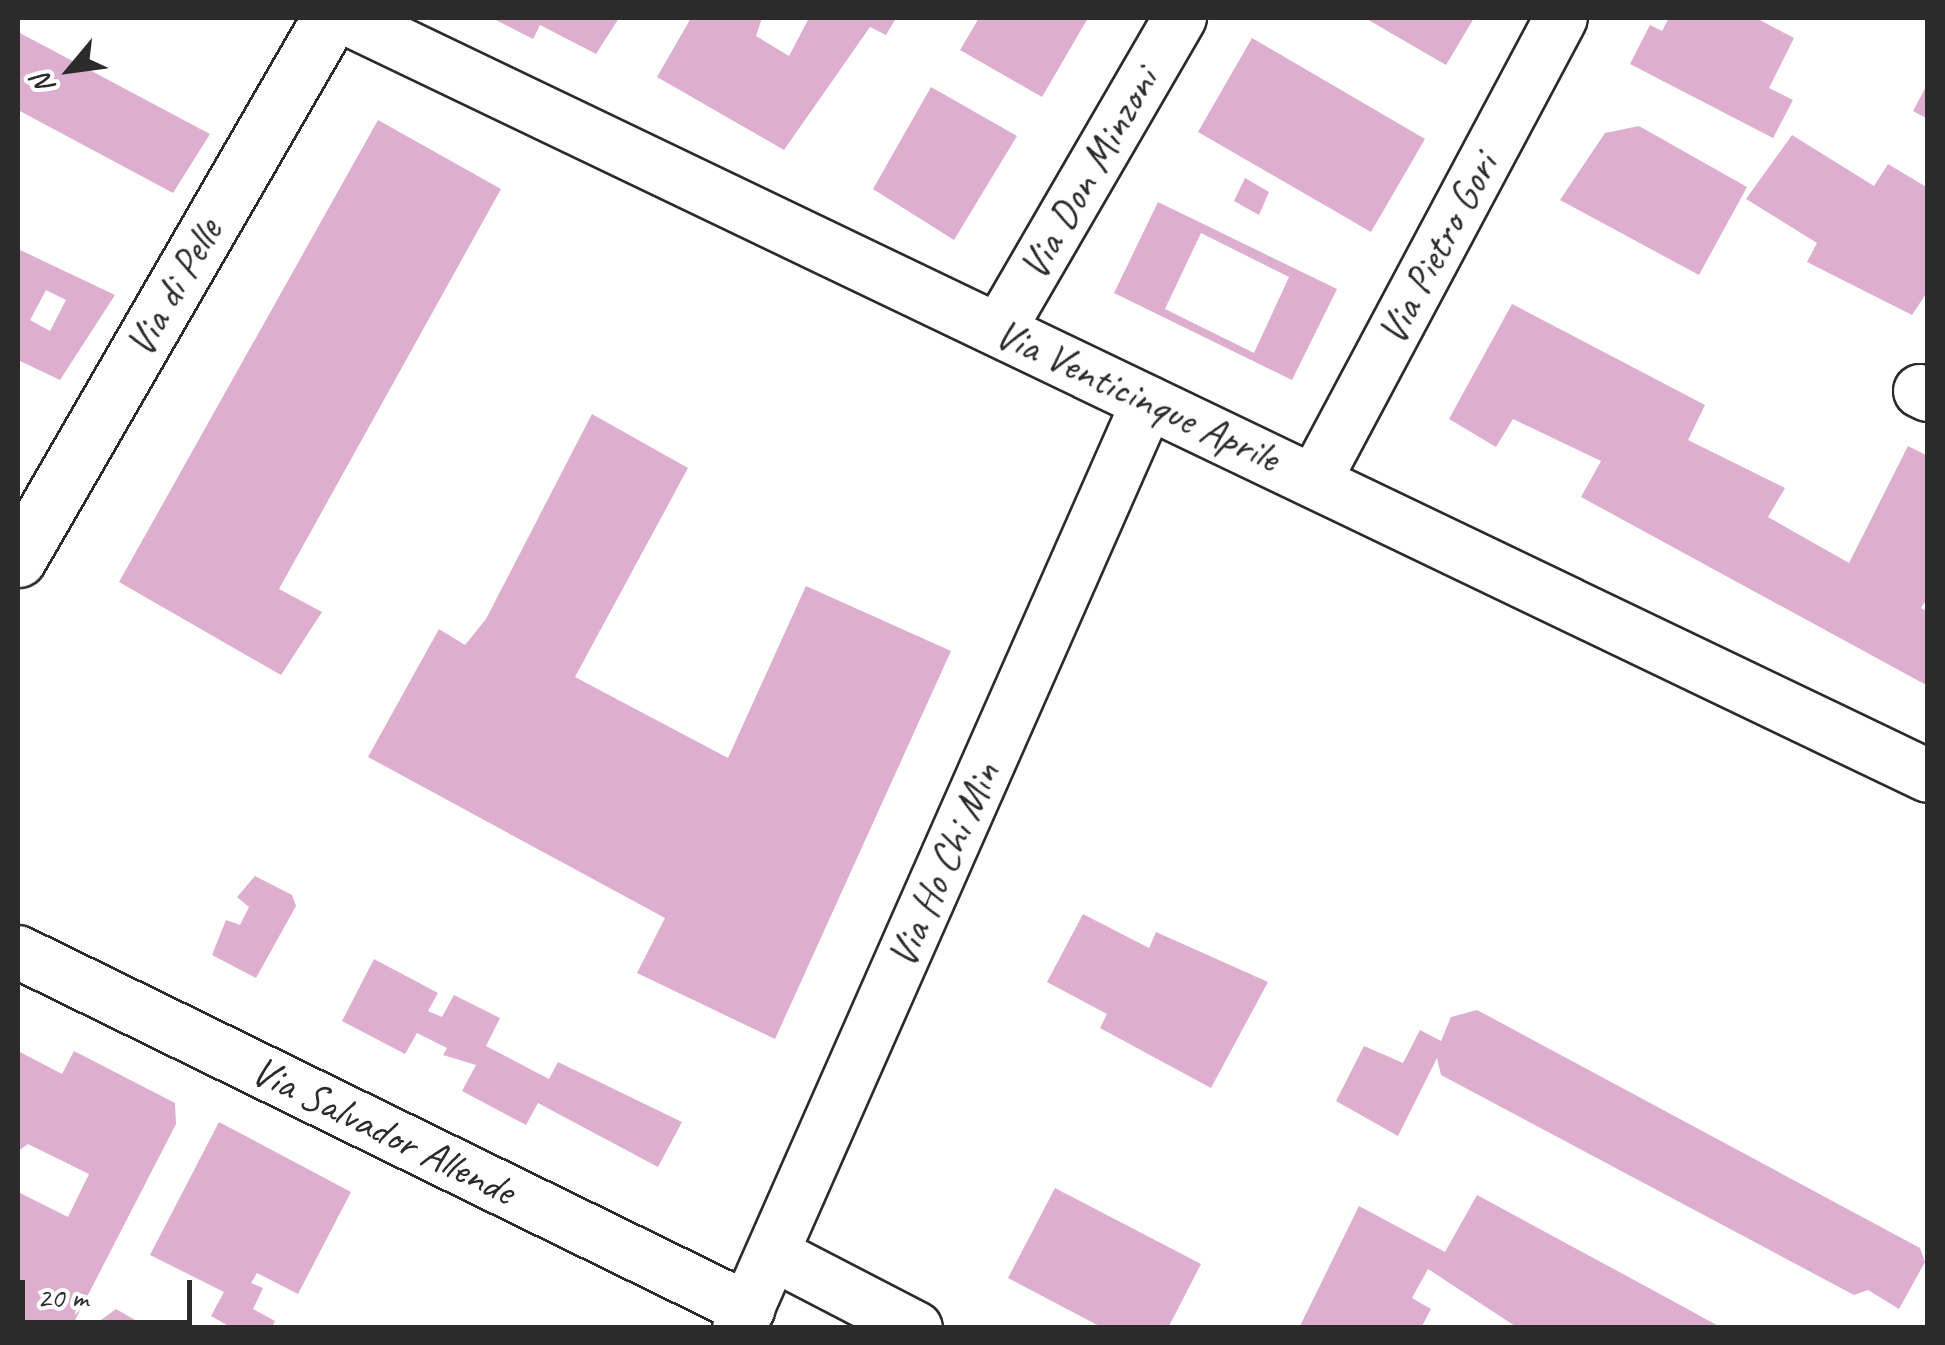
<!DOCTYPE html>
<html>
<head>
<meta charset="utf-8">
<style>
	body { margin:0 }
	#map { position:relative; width:1945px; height:1345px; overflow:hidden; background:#fff; font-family:Caveat,sans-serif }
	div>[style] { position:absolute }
	.building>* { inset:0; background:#deaecf }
	.roads { filter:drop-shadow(2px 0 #2b2b2b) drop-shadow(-2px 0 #2b2b2b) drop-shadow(0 2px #2b2b2b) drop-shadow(0 -2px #2b2b2b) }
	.minor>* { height:52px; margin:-26px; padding:0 26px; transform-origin:26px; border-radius:26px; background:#fff }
	.secondary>* { height:55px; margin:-27.5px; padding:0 27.5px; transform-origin:27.5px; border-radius:27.5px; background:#fff }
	span { translate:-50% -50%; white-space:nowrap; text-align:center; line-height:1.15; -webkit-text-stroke:8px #fff; paint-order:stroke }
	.street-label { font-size:42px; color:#2b2b2b }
	.frame { position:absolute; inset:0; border:20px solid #2b2b2b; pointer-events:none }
	.north { position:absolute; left:20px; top:20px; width:100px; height:100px; -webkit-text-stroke:8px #fff; paint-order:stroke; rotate:241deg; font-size:28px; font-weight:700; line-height:40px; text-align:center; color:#2b2b2b }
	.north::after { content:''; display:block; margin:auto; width:35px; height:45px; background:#2b2b2b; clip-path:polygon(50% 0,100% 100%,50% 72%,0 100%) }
	.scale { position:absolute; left:20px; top:1280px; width:172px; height:45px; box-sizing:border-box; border:5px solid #2b2b2b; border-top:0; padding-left:12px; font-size:30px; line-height:35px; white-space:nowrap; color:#2b2b2b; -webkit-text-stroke:8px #fff; paint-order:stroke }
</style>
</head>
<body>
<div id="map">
	<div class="building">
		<i style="clip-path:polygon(492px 18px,619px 18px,596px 54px,540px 25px,533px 39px)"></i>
		<i style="clip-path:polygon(691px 18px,762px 18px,756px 36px,789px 56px,809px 18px,896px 18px,886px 35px,870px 27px,784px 150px,657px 77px)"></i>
		<i style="clip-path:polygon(979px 18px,1088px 18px,1042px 97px,960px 50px)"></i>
		<i style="clip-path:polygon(1365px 18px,1474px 18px,1446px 65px)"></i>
		<i style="clip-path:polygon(1669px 18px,1756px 18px,1794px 38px,1769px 88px,1793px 100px,1773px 138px,1630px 64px,1650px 25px,1662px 31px)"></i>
		<i style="clip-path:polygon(18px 32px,210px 134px,173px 193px,18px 110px)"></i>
		<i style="clip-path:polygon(1252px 38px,1425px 139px,1371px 232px,1198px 132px)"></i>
		<i style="clip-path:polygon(1928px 83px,1928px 119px,1913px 111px)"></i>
		<i style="clip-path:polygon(931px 87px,1017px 136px,954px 240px,873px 189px)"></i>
		<i style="clip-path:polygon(378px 120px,501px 189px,279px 589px,322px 612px,281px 675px,119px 582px)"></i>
		<i style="clip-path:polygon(1639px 126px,1747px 187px,1699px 275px,1560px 200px,1605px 133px)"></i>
		<i style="clip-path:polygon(1792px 135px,1874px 186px,1888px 164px,1928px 188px,1928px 291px,1912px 315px,1807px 262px,1817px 243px,1746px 199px)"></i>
		<i style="clip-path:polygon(1245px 178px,1269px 192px,1259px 215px,1234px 201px)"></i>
		<i style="clip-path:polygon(evenodd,1158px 202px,1337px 289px,1292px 380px,1114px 293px,1158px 202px,1201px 233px,1289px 277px,1254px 353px,1165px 309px,1201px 233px)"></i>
		<i style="clip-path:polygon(evenodd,18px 249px,115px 295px,60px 380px,18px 360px,18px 249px,46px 290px,66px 300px,50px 331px,30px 320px,46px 290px)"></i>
		<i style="clip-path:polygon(1512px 304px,1705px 405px,1688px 440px,1785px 488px,1768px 517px,1849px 563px,1908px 446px,1928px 456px,1928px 597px,1921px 608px,1928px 612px,1928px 686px,1581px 497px,1601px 461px,1513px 419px,1496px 447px,1449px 419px)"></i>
		<i style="clip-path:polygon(592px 414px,688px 468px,575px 677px,728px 758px,806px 586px,951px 651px,775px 1039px,637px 973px,665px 918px,368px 757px,439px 629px,465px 645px,486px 619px)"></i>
		<i style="clip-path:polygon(255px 876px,292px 895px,296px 906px,256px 978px,212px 955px,226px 920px,240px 925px,249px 907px,237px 897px)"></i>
		<i style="clip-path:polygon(1083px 914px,1149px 948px,1156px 932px,1268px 982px,1211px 1088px,1100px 1028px,1107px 1014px,1047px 982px)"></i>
		<i style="clip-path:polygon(374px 959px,438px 993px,428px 1011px,442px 1017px,454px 995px,500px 1018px,486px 1046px,549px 1079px,558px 1062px,682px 1122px,658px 1167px,538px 1103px,526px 1125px,462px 1091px,476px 1065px,443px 1055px,447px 1048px,417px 1033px,405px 1054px,342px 1021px)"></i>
		<i style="clip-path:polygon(1477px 1010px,1920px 1248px,1925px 1262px,1899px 1309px,1868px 1290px,1854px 1295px,1441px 1075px,1437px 1058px,1398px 1136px,1336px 1101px,1364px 1046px,1403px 1063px,1420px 1030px,1441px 1041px,1451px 1017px)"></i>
		<i style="clip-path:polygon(18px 1051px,62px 1074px,74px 1051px,175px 1103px,176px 1124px,71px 1328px,18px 1328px,18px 1192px,68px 1217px,89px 1174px,28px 1144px,18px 1151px)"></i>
		<i style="clip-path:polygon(219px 1122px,351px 1192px,298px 1294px,257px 1273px,251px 1283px,263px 1288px,253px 1309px,275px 1321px,272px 1328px,232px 1328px,211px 1316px,224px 1292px,150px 1255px)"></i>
		<i style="clip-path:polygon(1055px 1188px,1201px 1264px,1168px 1328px,1103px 1328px,1008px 1278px)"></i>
		<i style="clip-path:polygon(1477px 1195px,1671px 1300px,1722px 1328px,1518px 1328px,1428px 1269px,1412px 1298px,1431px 1309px,1421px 1328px,1300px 1326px,1359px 1206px,1445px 1252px)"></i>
		<i style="clip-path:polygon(116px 1309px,149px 1328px,90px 1328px)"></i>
	</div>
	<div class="roads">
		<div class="minor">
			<i style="left:346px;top:18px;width:1754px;rotate:25.6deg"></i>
			<i style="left:999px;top:330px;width:361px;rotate:-59.9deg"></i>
			<i style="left:1920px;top:391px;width:9px;rotate:27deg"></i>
			<i style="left:1315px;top:480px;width:523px;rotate:-61.97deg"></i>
			<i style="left:18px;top:952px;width:813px;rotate:26.06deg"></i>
			<i style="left:773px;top:1254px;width:161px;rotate:27.4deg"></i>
			<i style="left:739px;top:1328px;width:1012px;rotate:-66.17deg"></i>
		</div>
		<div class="secondary">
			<i style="left:18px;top:559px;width:625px;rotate:-60.03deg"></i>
		</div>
	</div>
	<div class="street-label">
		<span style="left:1089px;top:174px;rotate:-60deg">Via Don Minzoni</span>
		<span style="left:1438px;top:249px;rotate:-62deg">Via Pietro Gori</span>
		<span style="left:174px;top:288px;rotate:-60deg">Via di Pelle</span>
		<span style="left:1137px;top:396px;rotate:25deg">Via Venticinque Aprile</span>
		<span style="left:944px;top:865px;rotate:-66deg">Via Ho Chi Min</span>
		<span style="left:383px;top:1131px;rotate:26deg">Via Salvador Allende</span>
	</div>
	<div class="frame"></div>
	<div class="north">N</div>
	<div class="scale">20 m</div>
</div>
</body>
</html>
